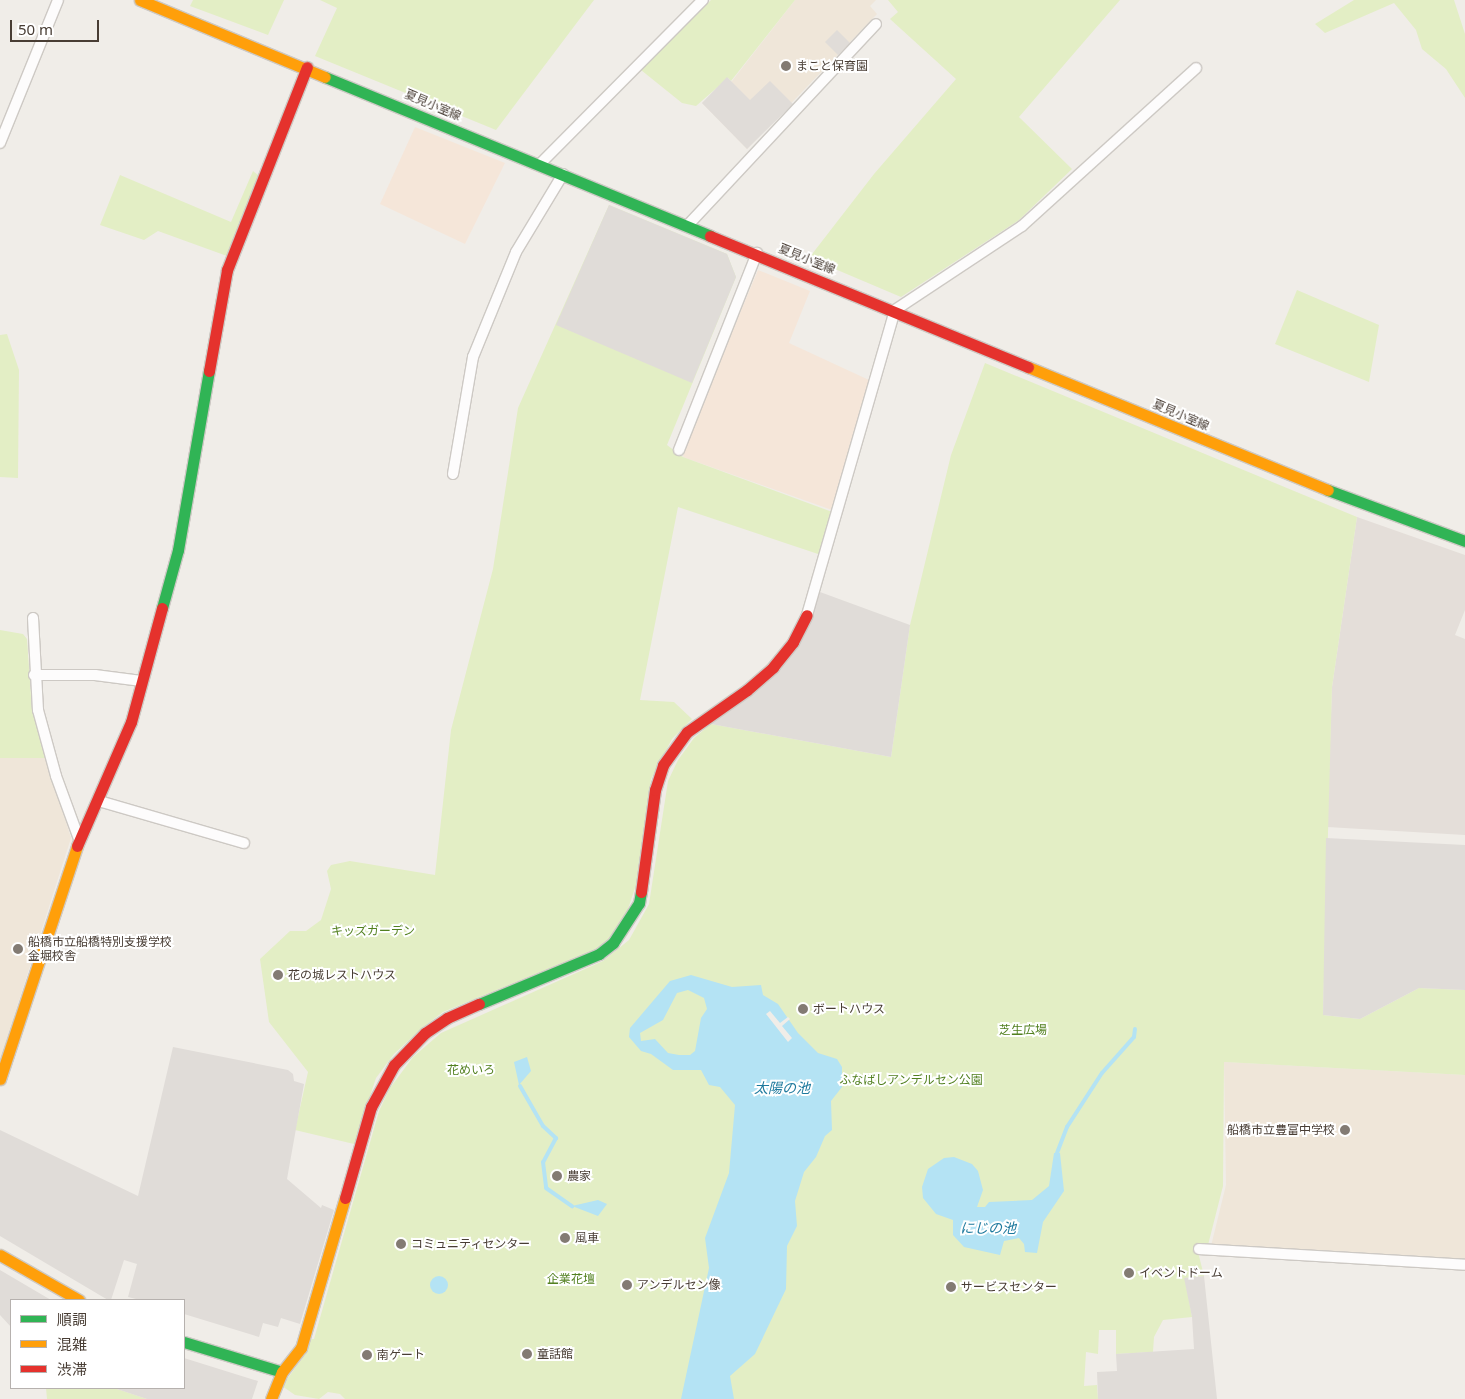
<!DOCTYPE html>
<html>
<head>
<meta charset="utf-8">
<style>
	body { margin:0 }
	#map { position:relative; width:1465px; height:1399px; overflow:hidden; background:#f0ede8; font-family:"Noto Sans","Noto Sans JP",sans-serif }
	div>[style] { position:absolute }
	.commercial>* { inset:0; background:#f5e6d9 }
	.industrial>* { inset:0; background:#e4ded9 }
	.education>* { inset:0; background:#efe6d9 }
	.green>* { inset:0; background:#e3eec5 }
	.parking>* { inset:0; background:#e0dcd8 }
	.water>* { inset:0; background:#b4e3f4 }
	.round { border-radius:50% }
	.pier>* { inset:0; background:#f0ede8 }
	.stream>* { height:4px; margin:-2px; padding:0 2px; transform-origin:2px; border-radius:2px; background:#b4e3f4 }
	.roads { filter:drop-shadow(1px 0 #cdc9c4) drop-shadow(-1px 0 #cdc9c4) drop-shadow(0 1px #cdc9c4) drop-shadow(0 -1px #cdc9c4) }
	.street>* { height:10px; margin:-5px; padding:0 5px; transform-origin:5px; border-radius:5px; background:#fdfcfc }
	.fast>* { height:11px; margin:-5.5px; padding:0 5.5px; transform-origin:5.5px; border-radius:5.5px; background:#30b455 }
	.slow>* { height:11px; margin:-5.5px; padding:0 5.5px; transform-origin:5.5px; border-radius:5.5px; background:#ff9f0a }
	.jam>* { height:11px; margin:-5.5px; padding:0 5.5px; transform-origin:5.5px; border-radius:5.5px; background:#e5322d }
	.dots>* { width:14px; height:14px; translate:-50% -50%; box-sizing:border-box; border:2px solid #fff; border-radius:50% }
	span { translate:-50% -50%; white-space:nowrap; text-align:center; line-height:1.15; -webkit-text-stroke:4px #fff; paint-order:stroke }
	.poi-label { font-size:12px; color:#483d34 }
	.left { translate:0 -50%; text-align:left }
	.right { translate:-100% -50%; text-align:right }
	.street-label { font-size:12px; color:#483d34 }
	.park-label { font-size:12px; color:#528020 }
	.water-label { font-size:14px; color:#1d799d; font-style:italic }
	.legend { position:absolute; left:10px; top:1299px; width:175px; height:90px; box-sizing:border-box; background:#fff; border:1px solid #b6b1ae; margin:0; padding:6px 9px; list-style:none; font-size:15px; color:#483d34 }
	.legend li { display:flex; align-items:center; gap:10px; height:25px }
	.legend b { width:25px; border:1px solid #b6b1ae }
	.scale { position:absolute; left:10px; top:20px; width:89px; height:22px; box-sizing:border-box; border:2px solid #483d34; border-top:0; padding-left:6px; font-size:15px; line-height:18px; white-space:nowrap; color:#483d34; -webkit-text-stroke:4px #fff; paint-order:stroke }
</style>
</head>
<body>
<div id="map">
	<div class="commercial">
		<i style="clip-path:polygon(415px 127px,505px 163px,465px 244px,380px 204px)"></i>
		<i style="clip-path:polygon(758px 270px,810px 291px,789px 343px,869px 380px,832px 510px,683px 457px,685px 444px)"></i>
	</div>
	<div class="industrial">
		<i style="clip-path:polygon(1357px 517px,1465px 555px,1465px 610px,1455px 635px,1465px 639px,1465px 835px,1327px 827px,1332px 687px)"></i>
	</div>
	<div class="education">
		<i style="clip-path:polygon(795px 0,876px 0,870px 6px,877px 14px,747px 149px,702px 103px,732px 81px)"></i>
		<i style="clip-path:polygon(0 758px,46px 758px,71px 838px,0 1060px)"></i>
		<i style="clip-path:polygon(1224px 1062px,1465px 1075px,1465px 1260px,1211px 1246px,1226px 1185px)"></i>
	</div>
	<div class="green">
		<i style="clip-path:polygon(193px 0,284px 0,268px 35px,190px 6px)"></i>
		<i style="clip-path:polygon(320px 0,594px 0,496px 130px,315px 56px,337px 8px)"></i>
		<i style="clip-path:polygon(711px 0,795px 0,731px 81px,728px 78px,696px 106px,682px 103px,641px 70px)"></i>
		<i style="clip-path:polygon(888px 0,1120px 0,1019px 117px,1072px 169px,1019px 220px,901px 297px,809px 258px,874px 174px,956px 79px,890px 19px,898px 12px)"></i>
		<i style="clip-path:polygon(1354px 0,1454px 0,1465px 34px,1465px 98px,1446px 69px,1422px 49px,1416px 30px,1394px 3px,1325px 33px,1315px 24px)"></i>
		<i style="clip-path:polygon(253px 171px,259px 176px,227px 256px,158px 231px,144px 240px,100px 225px,120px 175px,231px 222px)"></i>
		<i style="clip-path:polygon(609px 205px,727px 254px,736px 277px,667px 445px,683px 457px,835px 513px,821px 555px,678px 507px,640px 700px,674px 702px,692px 719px,672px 739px,651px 779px,637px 882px,626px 915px,609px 939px,596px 949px,443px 1012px,422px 1028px,394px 1054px,376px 1078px,354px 1144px,295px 1130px,308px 1072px,269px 1022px,260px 959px,290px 931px,306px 931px,321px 920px,331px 889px,327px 871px,331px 865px,350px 861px,435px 875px,451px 730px,493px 569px,518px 408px)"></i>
		<i style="clip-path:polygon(1297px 290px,1379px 325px,1369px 382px,1275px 344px)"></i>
		<i style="clip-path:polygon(7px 334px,19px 370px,18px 478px,0 477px,0 335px)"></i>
		<i style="clip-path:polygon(985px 363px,1357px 517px,1332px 687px,1323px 1015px,1360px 1019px,1419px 988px,1465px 990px,1465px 1075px,1224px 1062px,1223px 1186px,1208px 1245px,1198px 1252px,1204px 1276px,1185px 1278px,1192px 1317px,1163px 1320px,1154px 1337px,1153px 1352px,1116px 1354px,1116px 1330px,1099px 1330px,1098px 1354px,1086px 1352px,1084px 1386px,1097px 1385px,1098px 1399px,345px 1399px,340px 1394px,328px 1392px,319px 1399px,295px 1395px,282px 1386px,307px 1352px,311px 1339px,314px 1339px,379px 1111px,390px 1088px,413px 1057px,441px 1033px,603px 961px,629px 940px,649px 904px,668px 781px,678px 760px,694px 738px,711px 724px,891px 757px,910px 625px,951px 455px)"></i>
		<i style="clip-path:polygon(0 630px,23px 634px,27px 639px,32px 710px,46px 758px,0 758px)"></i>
		<i style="clip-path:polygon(46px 1388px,114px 1388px,147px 1399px,47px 1399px)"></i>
	</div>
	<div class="parking">
		<i style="clip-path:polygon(837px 30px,850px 43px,838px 55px,825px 42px)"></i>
		<i style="clip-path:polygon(727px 77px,750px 100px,770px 81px,793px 104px,747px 149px,702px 103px)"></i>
		<i style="clip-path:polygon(609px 205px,727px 254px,736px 277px,692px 383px,556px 325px)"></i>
		<i style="clip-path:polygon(820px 592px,910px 625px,891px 757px,711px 724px,812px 616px)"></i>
		<i style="clip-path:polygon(1326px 838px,1465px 845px,1465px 990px,1419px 988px,1360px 1019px,1323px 1015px)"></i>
		<i style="clip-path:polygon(173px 1047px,288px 1070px,293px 1074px,294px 1081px,304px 1084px,287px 1179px,321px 1208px,322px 1205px,334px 1210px,300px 1324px,281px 1318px,278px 1327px,263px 1323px,259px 1337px,184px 1314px,184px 1300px,140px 1300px,128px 1297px,137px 1264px,124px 1260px,111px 1300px,108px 1300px,0 1236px,0 1130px,138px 1196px)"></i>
		<i style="clip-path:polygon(0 1270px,51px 1300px,11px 1300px,11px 1327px,0 1315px)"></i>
		<i style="clip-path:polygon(1204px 1276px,1217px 1399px,1098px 1399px,1097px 1372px,1117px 1371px,1116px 1354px,1194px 1349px,1192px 1317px,1184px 1278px)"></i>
		<i style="clip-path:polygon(184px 1358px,258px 1381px,252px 1399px,147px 1399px,114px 1388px,184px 1388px)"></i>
	</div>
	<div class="water">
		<i style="clip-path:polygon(evenodd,691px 975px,732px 987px,761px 985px,763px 995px,778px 1004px,798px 1033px,818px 1053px,837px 1059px,842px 1067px,842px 1087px,831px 1101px,832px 1130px,825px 1136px,816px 1157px,804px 1172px,795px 1201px,797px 1226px,787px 1246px,786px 1289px,755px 1354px,730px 1376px,734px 1399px,681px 1399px,709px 1268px,705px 1238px,729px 1173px,735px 1105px,720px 1087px,709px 1085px,701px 1070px,673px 1070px,651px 1054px,641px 1051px,629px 1037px,630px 1028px,670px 981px,691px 975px,688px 990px,704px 998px,707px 1009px,701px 1018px,695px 1051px,690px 1055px,679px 1055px,668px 1053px,655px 1039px,641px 1041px,640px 1033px,663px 1020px,677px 993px,688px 990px)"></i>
		<i style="clip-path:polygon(527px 1057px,531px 1071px,519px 1085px,514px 1062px)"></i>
		<i style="clip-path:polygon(1054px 1153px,1060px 1153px,1064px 1191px,1043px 1222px,1037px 1253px,1025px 1252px,1024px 1244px,1019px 1238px,1004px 1241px,1000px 1255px,964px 1247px,953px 1235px,953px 1220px,936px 1214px,923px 1198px,922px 1187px,928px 1169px,944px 1158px,954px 1157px,972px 1164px,978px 1171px,983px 1190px,977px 1207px,985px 1207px,989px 1202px,1032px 1200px,1049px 1186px)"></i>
		<i style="clip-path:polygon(598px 1200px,607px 1204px,598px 1216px,572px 1206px)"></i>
		<i class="round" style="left:430px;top:1276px;width:18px;height:18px"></i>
	</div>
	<div class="pier">
		<i style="clip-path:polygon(770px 1011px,780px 1023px,788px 1017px,790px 1019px,782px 1026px,792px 1038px,788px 1042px,766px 1014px)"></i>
	</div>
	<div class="stream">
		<i style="left:520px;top:1086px;width:46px;rotate:60.1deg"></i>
		<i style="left:543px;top:1126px;width:18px;rotate:43deg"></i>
		<i style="left:556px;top:1138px;width:27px;rotate:118deg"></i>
		<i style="left:543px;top:1162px;width:26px;rotate:83deg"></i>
		<i style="left:546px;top:1188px;width:32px;rotate:35deg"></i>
		<i style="left:1057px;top:1153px;width:28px;rotate:-69deg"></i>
		<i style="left:1067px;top:1127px;width:64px;rotate:-57.1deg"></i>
		<i style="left:1102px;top:1073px;width:48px;rotate:-48.4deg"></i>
		<i style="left:1134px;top:1037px;width:8px;rotate:-83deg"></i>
	</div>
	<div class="roads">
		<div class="street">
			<i style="left:0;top:143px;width:154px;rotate:-67.9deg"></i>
			<i style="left:540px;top:164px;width:231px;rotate:-45.2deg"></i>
			<i style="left:688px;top:225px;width:275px;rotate:-46.9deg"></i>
			<i style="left:679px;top:450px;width:212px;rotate:-68.4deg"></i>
			<i style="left:453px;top:474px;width:119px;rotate:-80.3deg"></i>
			<i style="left:473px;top:357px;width:113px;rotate:-67.7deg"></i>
			<i style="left:516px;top:252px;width:91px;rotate:-58.9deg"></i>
			<i style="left:807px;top:615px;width:317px;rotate:-73.9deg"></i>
			<i style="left:895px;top:310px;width:152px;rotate:-33.5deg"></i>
			<i style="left:1022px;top:226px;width:235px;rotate:-42.2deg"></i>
			<i style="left:33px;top:618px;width:92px;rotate:86.9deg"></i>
			<i style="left:38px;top:710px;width:68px;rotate:74.7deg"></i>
			<i style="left:56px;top:776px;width:67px;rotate:69.9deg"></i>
			<i style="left:34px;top:675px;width:61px"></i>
			<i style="left:95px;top:675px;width:47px;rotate:7.3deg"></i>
			<i style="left:99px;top:801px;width:151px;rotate:16.2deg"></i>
			<i style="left:1199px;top:1249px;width:266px;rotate:3.4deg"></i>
		</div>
		<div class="fast">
			<i style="left:325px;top:77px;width:417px;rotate:22.4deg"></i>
			<i style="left:1328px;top:490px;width:146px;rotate:20.4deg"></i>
			<i style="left:162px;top:608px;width:60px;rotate:-74.6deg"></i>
			<i style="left:178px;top:550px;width:182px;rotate:-80.2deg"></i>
			<i style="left:479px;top:1004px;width:130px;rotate:-22.6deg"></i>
			<i style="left:599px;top:954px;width:18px;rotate:-38deg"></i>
			<i style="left:613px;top:943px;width:48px;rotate:-57deg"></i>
			<i style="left:639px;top:903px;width:11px;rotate:-80deg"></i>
			<i style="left:184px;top:1342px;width:102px;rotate:17deg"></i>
		</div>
		<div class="slow">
			<i style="left:140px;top:0;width:200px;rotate:22.6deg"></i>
			<i style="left:1028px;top:367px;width:324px;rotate:22.3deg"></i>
			<i style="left:0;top:1079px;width:245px;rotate:-71.7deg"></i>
			<i style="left:0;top:1255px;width:91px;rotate:29.7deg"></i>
			<i style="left:271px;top:1399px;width:29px;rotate:-68deg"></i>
			<i style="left:282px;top:1372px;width:31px;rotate:-52deg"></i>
			<i style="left:301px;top:1348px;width:156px;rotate:-73.7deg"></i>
		</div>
		<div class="jam">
			<i style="left:710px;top:236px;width:344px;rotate:22.4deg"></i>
			<i style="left:209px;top:371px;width:103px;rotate:-79.9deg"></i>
			<i style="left:227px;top:270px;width:218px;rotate:-68.5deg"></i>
			<i style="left:77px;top:846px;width:135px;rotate:-66.5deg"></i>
			<i style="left:131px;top:722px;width:118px;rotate:-74.8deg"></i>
			<i style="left:641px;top:892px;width:103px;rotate:-82.2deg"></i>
			<i style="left:655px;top:790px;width:26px;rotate:-72deg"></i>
			<i style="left:663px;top:765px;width:41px;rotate:-54deg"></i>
			<i style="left:687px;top:732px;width:73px;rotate:-35deg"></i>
			<i style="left:747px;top:690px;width:35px;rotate:-41deg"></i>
			<i style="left:773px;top:667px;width:32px;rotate:-51deg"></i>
			<i style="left:793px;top:642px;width:30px;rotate:-63deg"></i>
			<i style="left:345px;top:1198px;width:95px;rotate:-74.1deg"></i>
			<i style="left:371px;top:1107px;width:48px;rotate:-61.3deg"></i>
			<i style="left:394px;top:1065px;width:45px;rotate:-45.9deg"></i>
			<i style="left:425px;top:1033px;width:27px;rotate:-34deg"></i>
			<i style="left:447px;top:1018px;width:35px;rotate:-24deg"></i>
		</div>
	</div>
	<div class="dots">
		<i style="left:786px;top:66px;background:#837b73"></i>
		<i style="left:18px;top:949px;background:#837b73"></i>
		<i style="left:278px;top:975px;background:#837b73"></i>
		<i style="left:803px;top:1009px;background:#837b73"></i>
		<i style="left:1345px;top:1130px;background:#837b73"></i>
		<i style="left:557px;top:1176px;background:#837b73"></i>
		<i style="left:565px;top:1238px;background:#837b73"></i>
		<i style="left:401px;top:1244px;background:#837b73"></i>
		<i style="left:1129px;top:1273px;background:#837b73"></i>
		<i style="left:627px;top:1285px;background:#837b73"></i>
		<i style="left:951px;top:1287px;background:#837b73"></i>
		<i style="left:527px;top:1354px;background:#837b73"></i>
		<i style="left:367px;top:1355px;background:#837b73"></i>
	</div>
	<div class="poi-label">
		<span class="left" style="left:796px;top:66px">まこと保育園</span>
		<span class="left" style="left:28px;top:949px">船橋市立船橋特別支援学校<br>金堀校舎</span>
		<span class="left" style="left:288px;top:975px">花の城レストハウス</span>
		<span class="left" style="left:813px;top:1009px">ボートハウス</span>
		<span class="right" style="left:1335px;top:1130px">船橋市立豊富中学校</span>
		<span class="left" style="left:567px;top:1176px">農家</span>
		<span class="left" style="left:575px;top:1238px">風車</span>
		<span class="left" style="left:411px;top:1244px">コミュニティセンター</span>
		<span class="left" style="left:1139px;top:1273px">イベントドーム</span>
		<span class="left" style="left:637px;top:1285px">アンデルセン像</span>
		<span class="left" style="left:961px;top:1287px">サービスセンター</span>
		<span class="left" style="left:537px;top:1354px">童話館</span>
		<span class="left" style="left:377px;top:1355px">南ゲート</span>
	</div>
	<div class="street-label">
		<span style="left:433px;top:105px;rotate:23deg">夏見小室線</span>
		<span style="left:807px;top:259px;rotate:22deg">夏見小室線</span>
		<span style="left:1181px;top:415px;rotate:23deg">夏見小室線</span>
	</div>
	<div class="park-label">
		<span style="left:373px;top:931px">キッズガーデン</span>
		<span style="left:1023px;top:1030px">芝生広場</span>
		<span style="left:471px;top:1070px">花めいろ</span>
		<span style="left:911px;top:1080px">ふなばしアンデルセン公園</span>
		<span style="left:571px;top:1279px">企業花壇</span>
	</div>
	<div class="water-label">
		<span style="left:782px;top:1088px">太陽の池</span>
		<span style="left:988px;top:1228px">にじの池</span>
	</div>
	<ul class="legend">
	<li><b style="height:6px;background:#30b455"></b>順調</li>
	<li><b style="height:6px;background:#ff9f0a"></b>混雑</li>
	<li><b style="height:6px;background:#e5322d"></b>渋滞</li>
	</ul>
	<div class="scale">50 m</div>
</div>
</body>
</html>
